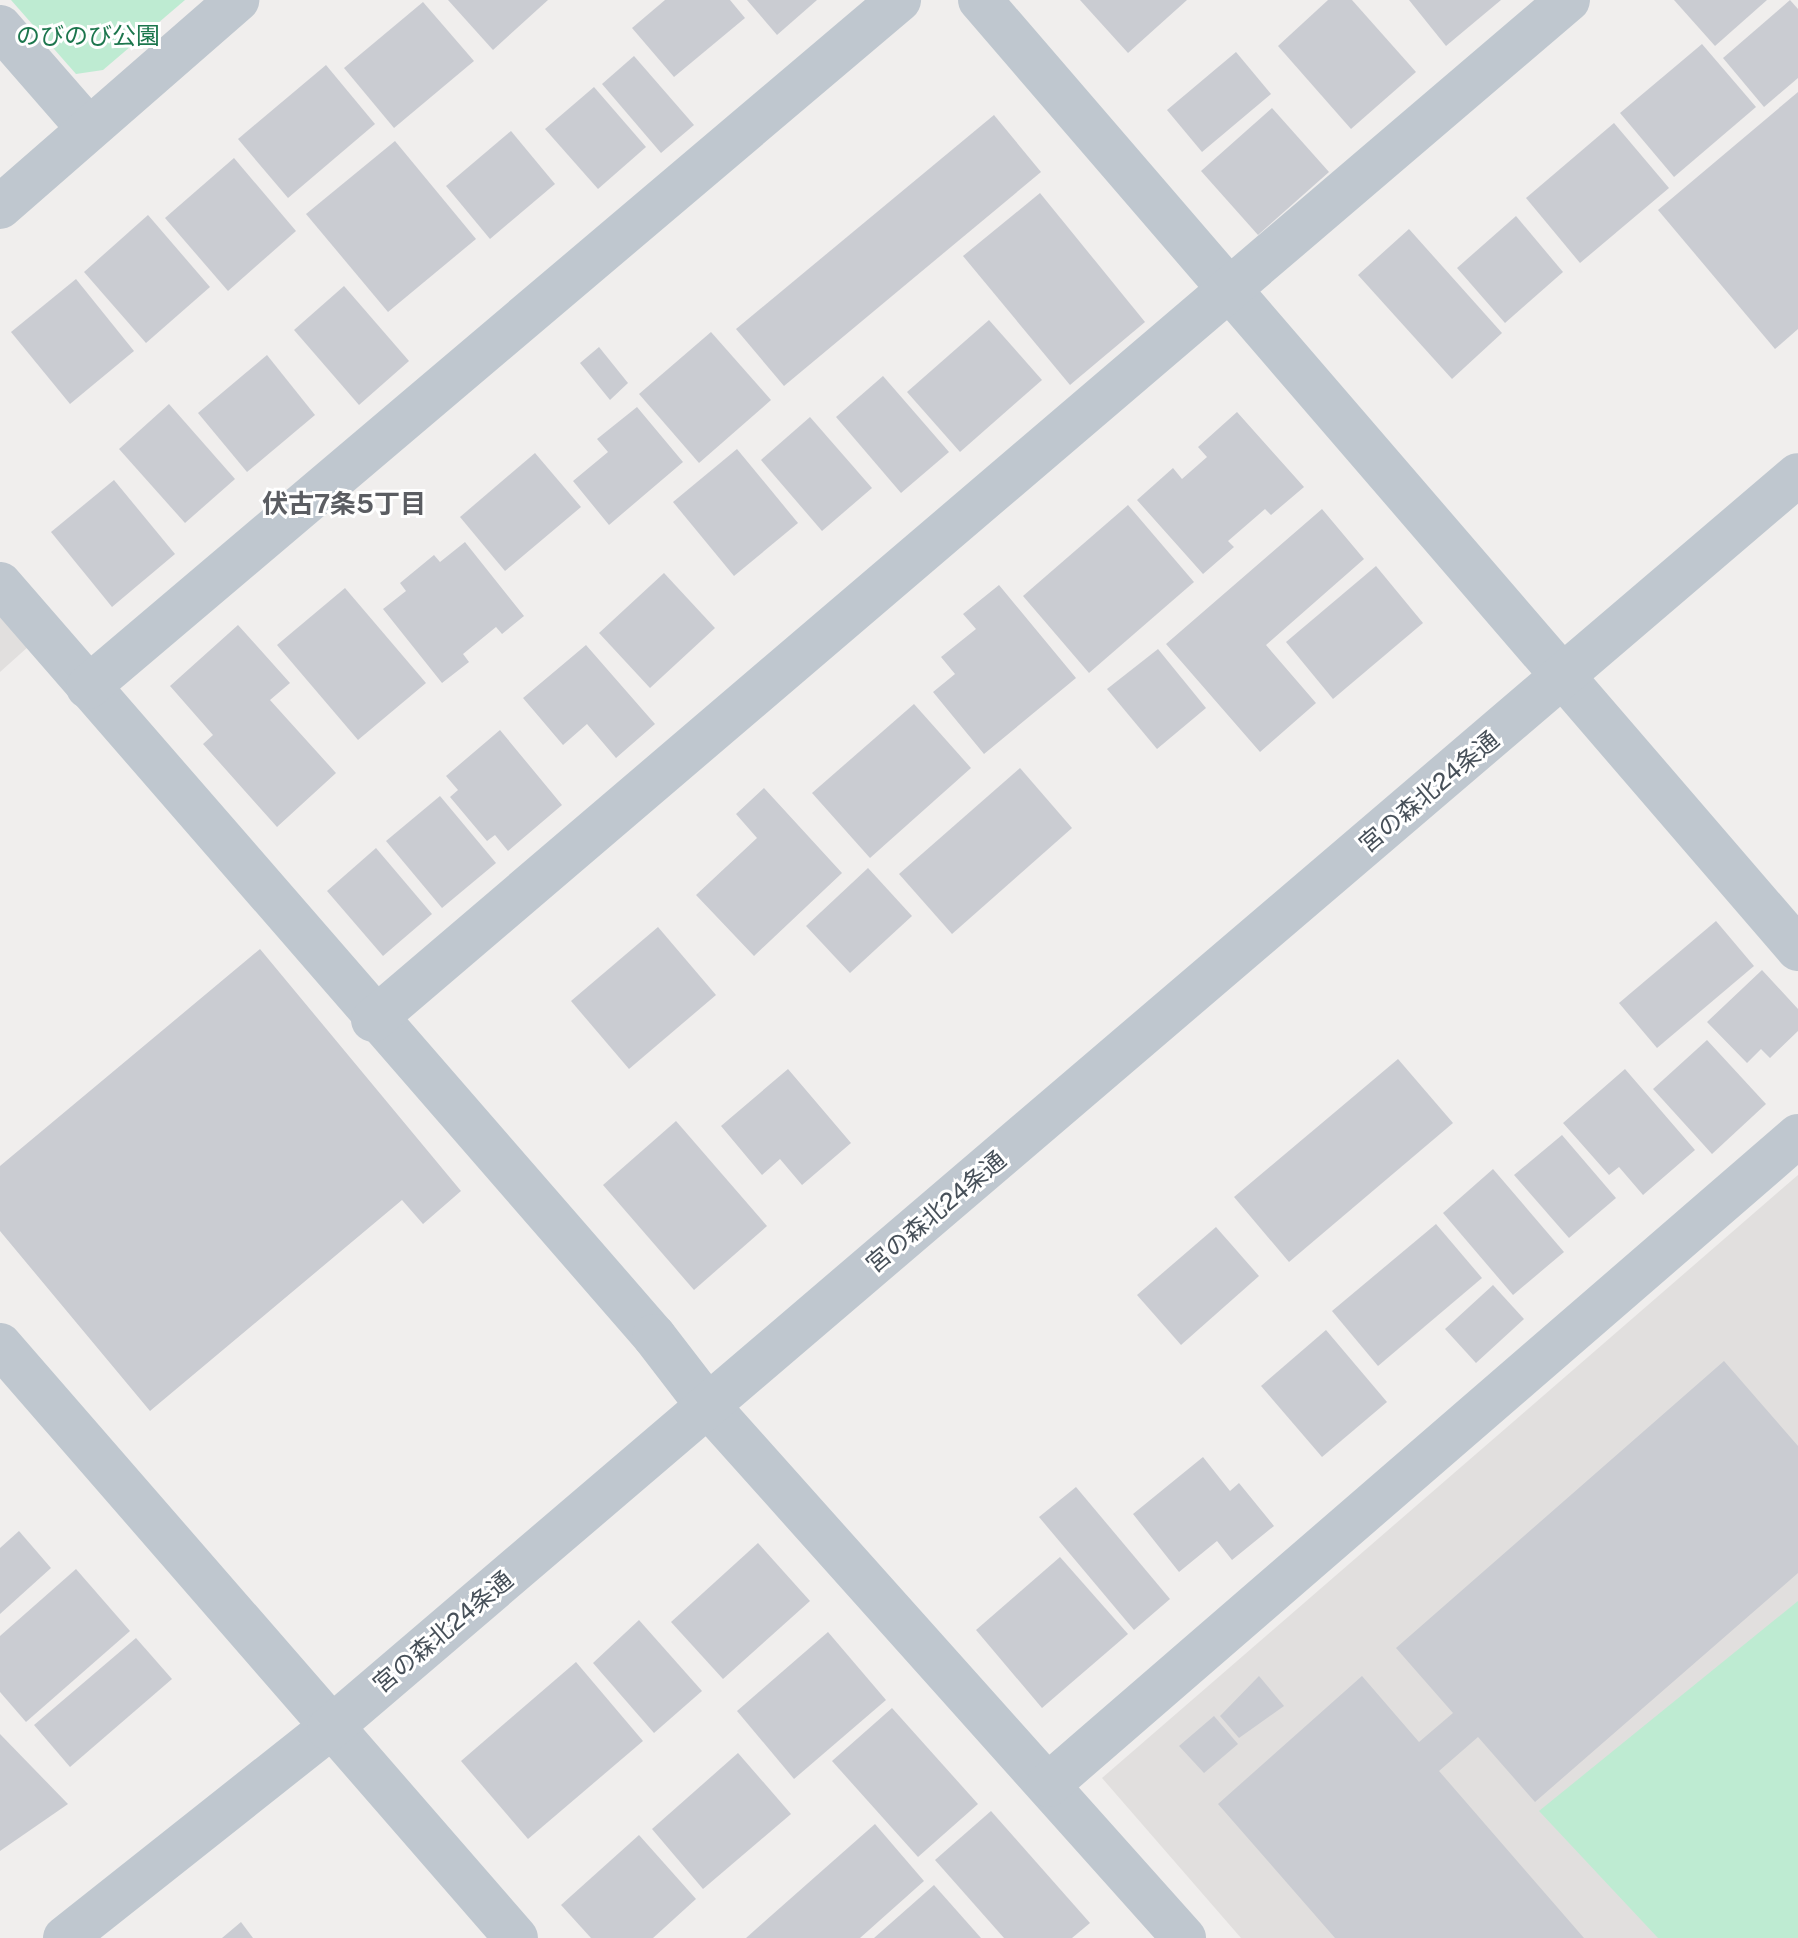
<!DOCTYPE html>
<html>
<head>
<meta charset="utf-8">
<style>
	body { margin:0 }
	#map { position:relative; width:1798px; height:1938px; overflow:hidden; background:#f0eeed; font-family:"Public Sans","Noto Sans JP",sans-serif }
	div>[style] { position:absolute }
	.education>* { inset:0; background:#e1dfde }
	.green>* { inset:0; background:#beebd2 }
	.building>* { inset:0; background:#caccd2 }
	.minor>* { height:44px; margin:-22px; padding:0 22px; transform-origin:22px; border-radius:22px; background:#bfc7cf }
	span { translate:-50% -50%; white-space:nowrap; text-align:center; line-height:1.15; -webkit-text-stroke:6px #fff; paint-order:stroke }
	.park-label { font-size:24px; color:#1c764d }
	.street-label { font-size:24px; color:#475059 }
	.neighbourhood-label { font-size:26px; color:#5b5d62; font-weight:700 }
</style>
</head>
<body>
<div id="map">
	<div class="education">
		<i style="clip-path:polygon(0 613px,29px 646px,0 672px)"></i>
		<i style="clip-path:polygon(1798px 1175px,1798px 1938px,1241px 1938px,1102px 1778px)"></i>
	</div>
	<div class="green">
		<i style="clip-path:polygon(11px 0,185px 0,103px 70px,76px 74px)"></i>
		<i style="clip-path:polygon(1798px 1601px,1798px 1938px,1658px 1938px,1539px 1811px)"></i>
	</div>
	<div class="building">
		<i style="clip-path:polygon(448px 0,548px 0,493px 50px)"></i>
		<i style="clip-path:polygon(665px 0,730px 0,745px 18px,674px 77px,632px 28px)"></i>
		<i style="clip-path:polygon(747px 0,817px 0,777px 35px)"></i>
		<i style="clip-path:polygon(1080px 0,1187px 0,1128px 53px)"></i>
		<i style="clip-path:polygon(1328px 0,1352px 0,1416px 72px,1351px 129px,1278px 46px)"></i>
		<i style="clip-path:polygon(1409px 0,1501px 0,1446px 46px)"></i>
		<i style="clip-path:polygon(1674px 0,1767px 0,1715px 46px)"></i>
		<i style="clip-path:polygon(1790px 0,1798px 9px,1798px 78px,1764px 107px,1723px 58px)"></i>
		<i style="clip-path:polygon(423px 2px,474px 61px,394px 128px,344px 68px)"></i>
		<i style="clip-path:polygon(1702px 44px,1756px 107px,1674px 177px,1620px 113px)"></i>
		<i style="clip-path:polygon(1236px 52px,1271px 94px,1202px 152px,1167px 110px)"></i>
		<i style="clip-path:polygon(634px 56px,694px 125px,661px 153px,602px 84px)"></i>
		<i style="clip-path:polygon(326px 65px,375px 124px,288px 198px,238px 139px)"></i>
		<i style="clip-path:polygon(594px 87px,646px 147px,598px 189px,545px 129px)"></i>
		<i style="clip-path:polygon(1798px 92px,1798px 329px,1775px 349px,1658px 210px)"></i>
		<i style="clip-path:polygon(1272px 108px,1329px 172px,1258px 235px,1201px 171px)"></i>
		<i style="clip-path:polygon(994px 115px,1041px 172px,784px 386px,736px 329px)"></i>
		<i style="clip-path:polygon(1614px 123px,1669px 188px,1580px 263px,1526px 198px)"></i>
		<i style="clip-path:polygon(511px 131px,555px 184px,490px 239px,446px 186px)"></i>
		<i style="clip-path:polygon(395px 141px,476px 239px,388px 312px,306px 214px)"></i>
		<i style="clip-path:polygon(234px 158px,296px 231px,228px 291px,165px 218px)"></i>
		<i style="clip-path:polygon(1040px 193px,1145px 322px,1070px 385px,963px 256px)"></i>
		<i style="clip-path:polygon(148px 215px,210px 287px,146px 343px,84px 272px)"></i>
		<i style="clip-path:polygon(1516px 216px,1563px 272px,1505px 323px,1457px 268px)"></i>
		<i style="clip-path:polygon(1409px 229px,1502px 333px,1452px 379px,1358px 275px)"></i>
		<i style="clip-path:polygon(76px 279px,134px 351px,70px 404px,11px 332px)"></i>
		<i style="clip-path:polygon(344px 286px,409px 361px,359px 405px,294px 330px)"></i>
		<i style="clip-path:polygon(989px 320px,1042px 380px,960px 452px,907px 392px)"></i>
		<i style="clip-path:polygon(711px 332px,771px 400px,699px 463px,639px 394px)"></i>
		<i style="clip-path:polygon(599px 347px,628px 383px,610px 400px,580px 363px)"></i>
		<i style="clip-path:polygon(267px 355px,315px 415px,247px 472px,198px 413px)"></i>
		<i style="clip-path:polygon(883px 376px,949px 452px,901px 493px,836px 417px)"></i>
		<i style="clip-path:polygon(169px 404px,235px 479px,185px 523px,119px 449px)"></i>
		<i style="clip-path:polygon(637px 407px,683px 462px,609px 525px,573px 481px,608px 452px,597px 439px)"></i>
		<i style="clip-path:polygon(1237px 412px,1304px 487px,1271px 515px,1265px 509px,1228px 541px,1234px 547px,1203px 574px,1137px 500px,1173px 468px,1182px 479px,1207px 457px,1198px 447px)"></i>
		<i style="clip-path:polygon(810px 417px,872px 488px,822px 531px,761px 460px)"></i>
		<i style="clip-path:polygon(737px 449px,798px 523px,734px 576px,673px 502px)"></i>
		<i style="clip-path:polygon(535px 453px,581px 507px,505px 571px,460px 517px)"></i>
		<i style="clip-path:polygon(114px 480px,175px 554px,112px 607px,51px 532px)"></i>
		<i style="clip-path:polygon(1128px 505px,1194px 582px,1089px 673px,1023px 596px)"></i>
		<i style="clip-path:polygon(1322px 509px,1364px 559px,1266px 645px,1316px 703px,1260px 752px,1166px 644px)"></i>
		<i style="clip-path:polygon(465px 542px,524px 616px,502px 634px,496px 627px,463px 654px,469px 662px,442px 683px,383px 609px,406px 591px,400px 583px,434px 555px,440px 562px)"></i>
		<i style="clip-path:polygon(1376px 566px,1423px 623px,1333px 699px,1286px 642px)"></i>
		<i style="clip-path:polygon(664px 573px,715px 628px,650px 688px,599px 633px)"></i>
		<i style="clip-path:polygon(999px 585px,1076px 678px,984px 754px,933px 692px,955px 674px,941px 657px,976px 629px,963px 614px)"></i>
		<i style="clip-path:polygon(345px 588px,426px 683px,358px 740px,277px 645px)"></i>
		<i style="clip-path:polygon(238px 625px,290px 683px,270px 700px,336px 773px,277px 827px,203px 744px,213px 735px,170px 686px)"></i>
		<i style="clip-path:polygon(586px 645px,655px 724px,616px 758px,587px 724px,563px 745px,523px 698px)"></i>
		<i style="clip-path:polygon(1158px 649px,1206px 708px,1157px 749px,1107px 689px)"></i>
		<i style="clip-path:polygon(914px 704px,971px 768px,870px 858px,812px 793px)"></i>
		<i style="clip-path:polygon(500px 730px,562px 805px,508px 851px,495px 835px,487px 841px,450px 797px,458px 790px,446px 776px)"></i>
		<i style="clip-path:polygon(1020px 768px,1072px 828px,952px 934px,899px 874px)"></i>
		<i style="clip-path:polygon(764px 788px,842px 873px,754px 956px,696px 895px,757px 838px,736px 814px)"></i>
		<i style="clip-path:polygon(440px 796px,496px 863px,442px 908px,386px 841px)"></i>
		<i style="clip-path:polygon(376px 848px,432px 914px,383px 956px,327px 891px)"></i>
		<i style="clip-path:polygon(868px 868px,912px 916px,850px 973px,806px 926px)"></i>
		<i style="clip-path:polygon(1716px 921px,1754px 966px,1657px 1048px,1619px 1003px)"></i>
		<i style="clip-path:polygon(658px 927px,716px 995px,629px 1069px,571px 1001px)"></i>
		<i style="clip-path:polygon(260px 949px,461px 1191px,423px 1224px,402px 1200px,150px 1411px,0 1231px,0 1166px)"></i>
		<i style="clip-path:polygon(1762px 970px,1798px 1009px,1798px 1031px,1770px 1058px,1761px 1049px,1747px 1063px,1707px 1022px)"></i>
		<i style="clip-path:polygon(1707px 1040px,1766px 1104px,1712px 1154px,1653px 1089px)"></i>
		<i style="clip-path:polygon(1398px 1059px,1453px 1123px,1289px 1262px,1234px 1197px)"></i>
		<i style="clip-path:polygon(788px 1069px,851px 1143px,802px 1185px,780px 1159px,762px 1175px,721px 1126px)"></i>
		<i style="clip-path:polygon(1625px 1069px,1695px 1150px,1643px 1195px,1619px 1167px,1609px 1175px,1563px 1123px)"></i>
		<i style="clip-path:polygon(676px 1121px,767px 1226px,694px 1290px,603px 1185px)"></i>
		<i style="clip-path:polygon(1562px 1135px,1616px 1198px,1569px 1238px,1514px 1175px)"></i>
		<i style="clip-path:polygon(1493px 1169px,1564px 1252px,1513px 1295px,1443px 1213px)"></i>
		<i style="clip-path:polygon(1436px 1224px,1482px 1278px,1378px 1366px,1332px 1311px)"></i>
		<i style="clip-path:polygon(1216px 1227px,1259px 1276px,1181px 1345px,1137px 1295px)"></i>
		<i style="clip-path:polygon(1493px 1285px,1524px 1319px,1476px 1363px,1445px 1329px)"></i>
		<i style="clip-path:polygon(1326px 1330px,1387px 1402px,1322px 1457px,1261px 1386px)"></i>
		<i style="clip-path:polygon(1724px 1361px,1798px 1446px,1798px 1573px,1535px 1802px,1478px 1737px,1439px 1771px,1584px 1938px,1335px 1938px,1218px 1804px,1362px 1676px,1419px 1742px,1453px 1713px,1396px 1648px)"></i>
		<i style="clip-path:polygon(1203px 1457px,1230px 1491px,1239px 1483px,1274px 1526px,1232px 1560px,1217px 1541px,1179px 1572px,1133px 1514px)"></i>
		<i style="clip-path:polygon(1076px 1487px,1170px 1599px,1134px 1630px,1039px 1517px)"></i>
		<i style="clip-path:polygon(19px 1531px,51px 1568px,0 1614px,0 1548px)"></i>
		<i style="clip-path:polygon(758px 1543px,810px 1601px,723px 1679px,671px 1622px)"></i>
		<i style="clip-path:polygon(1060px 1557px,1128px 1634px,1042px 1708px,976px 1630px)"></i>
		<i style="clip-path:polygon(76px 1569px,130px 1631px,26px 1722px,0 1692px,0 1636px)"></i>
		<i style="clip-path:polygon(639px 1620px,702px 1691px,654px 1733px,593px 1663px)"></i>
		<i style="clip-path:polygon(828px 1632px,886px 1700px,794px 1779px,737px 1711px)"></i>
		<i style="clip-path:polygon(136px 1638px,172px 1679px,70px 1767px,34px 1725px)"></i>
		<i style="clip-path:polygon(576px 1662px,643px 1741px,528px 1839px,461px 1761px)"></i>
		<i style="clip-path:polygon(1259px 1676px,1284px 1706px,1239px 1738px,1220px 1716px)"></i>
		<i style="clip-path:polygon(892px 1708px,978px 1804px,918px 1857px,832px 1761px)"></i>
		<i style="clip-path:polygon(1214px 1716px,1238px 1744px,1204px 1773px,1179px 1746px)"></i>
		<i style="clip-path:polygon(0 1734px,68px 1804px,0 1851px)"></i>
		<i style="clip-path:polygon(738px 1753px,791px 1814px,703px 1889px,652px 1829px)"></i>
		<i style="clip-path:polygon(991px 1811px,1090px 1923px,1072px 1938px,1004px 1938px,935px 1860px)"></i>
		<i style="clip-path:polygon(875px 1824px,924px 1881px,860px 1938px,746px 1938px)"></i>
		<i style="clip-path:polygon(639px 1835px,696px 1899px,653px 1938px,591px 1938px,561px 1905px)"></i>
		<i style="clip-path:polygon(934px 1885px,981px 1938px,874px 1938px)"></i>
		<i style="clip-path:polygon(241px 1922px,253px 1938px,222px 1938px)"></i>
	</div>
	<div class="minor">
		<i style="left:980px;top:0;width:1253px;rotate:49.24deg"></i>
		<i style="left:0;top:27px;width:134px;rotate:48.9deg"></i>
		<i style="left:0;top:207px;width:315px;rotate:-41.1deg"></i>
		<i style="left:0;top:584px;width:997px;rotate:48.99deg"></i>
		<i style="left:654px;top:1336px;width:88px;rotate:52.4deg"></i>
		<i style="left:708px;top:1406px;width:714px;rotate:48.18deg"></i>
		<i style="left:88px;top:687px;width:1063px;rotate:-40.27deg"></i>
		<i style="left:373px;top:1020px;width:1571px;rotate:-40.48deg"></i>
		<i style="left:0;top:1345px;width:786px;rotate:48.97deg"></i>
		<i style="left:1048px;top:1785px;width:992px;rotate:-40.87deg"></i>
		<i style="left:65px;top:1938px;width:337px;rotate:-38.4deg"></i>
		<i style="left:329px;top:1729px;width:1931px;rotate:-40.49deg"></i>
	</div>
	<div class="park-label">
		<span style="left:88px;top:36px">のびのび公園</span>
	</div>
	<div class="street-label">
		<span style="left:1429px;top:792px;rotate:-40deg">宮の森北24条通</span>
		<span style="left:936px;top:1212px;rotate:-40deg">宮の森北24条通</span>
		<span style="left:443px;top:1632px;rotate:-40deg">宮の森北24条通</span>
	</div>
	<div class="neighbourhood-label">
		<span style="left:344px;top:504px">伏古7条5丁目</span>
	</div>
</div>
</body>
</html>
